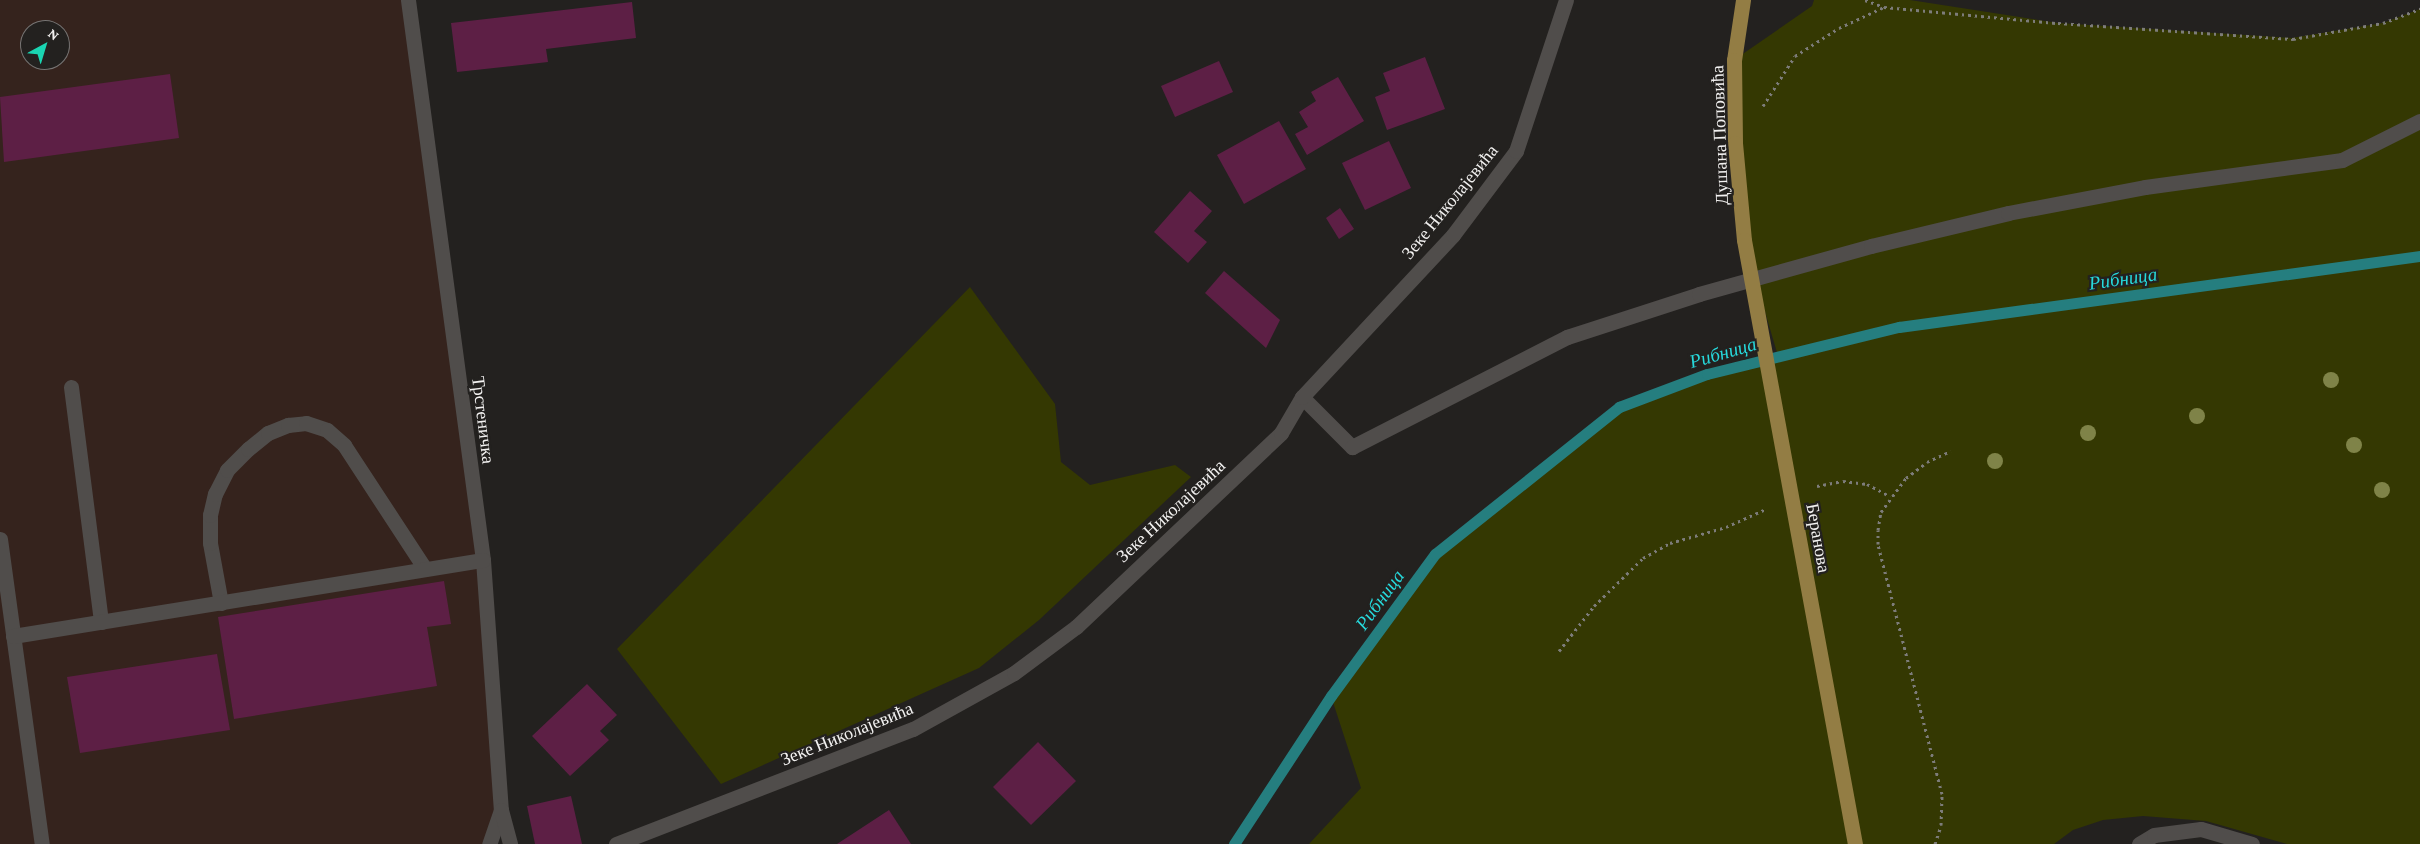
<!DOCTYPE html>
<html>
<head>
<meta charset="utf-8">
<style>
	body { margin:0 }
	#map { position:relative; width:2420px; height:844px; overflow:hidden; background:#23211f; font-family:"Crimson Pro",serif }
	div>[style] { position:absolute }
	.industrial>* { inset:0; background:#35231d }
	.green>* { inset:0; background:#343802 }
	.stream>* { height:11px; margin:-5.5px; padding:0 5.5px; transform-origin:5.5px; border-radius:5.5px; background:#257e7f }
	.building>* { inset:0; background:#5d1f45 }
	.path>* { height:3px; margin-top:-1.5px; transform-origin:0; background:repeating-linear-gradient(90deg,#7d7c7a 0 2.5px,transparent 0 6.5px) }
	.minor>* { height:15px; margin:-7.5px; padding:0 7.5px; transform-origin:7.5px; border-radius:7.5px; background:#504d4b }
	.major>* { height:15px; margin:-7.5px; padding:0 7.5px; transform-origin:7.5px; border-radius:7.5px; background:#937d44 }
	.trees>* { width:16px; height:16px; margin:-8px; border-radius:50%; background:#7f8348 }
	span { translate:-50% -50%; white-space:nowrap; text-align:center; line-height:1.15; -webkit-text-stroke:4.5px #23211f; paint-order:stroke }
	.street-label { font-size:18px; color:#f2f1f0 }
	.water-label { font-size:19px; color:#27d9dc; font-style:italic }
	.north { position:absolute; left:20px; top:20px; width:50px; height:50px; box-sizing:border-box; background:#23211f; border:1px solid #767473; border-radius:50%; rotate:39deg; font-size:14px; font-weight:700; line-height:20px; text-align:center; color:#f2f1f0 }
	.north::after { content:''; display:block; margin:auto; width:18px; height:22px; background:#1ad5b2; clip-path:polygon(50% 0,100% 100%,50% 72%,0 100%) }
</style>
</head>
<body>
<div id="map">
	<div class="industrial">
		<i style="clip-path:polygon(evenodd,0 0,408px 0,483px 560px,501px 810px,489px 844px,0 844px,0 0,30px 30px,60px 30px,60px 60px,30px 60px,30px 30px)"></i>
	</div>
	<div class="green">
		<i style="clip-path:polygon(1814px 0,1910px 0,2058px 23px,2292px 38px,2383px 23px,2420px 9px,2420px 844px,2287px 844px,2206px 821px,2143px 816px,2103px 820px,2073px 830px,2054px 844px,1309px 844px,1361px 788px,1331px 696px,1435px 554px,1619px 407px,1707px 374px,1778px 356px,1744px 240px,1734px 60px,1812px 6px)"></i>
		<i style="clip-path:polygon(970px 287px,1055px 404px,1061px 462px,1090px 485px,1175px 465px,1191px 477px,1039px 620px,979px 668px,721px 784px,617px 649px)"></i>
	</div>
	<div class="stream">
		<i style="left:1234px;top:844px;width:177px;rotate:-56.8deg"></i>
		<i style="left:1331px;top:696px;width:176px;rotate:-53.8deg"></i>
		<i style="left:1435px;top:554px;width:236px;rotate:-38.6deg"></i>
		<i style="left:1619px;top:407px;width:94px;rotate:-20.6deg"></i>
		<i style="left:1707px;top:374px;width:198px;rotate:-13.8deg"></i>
		<i style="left:1899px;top:327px;width:526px;rotate:-7.76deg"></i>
	</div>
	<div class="building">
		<i style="clip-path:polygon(632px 2px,636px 38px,546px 49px,548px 62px,457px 72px,451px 23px)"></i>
		<i style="clip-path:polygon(1425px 57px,1445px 109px,1387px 130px,1375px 97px,1390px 91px,1383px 73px)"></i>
		<i style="clip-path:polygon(1219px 61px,1233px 92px,1175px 117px,1161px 86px)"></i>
		<i style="clip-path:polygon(170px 74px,179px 138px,4px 162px,0 97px)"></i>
		<i style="clip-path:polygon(1338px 77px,1364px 121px,1307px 155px,1295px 134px,1308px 127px,1299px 112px,1316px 101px,1311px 92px)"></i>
		<i style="clip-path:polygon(1279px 121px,1306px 169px,1244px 204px,1217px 155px)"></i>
		<i style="clip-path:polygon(1389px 141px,1411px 188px,1365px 210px,1342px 163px)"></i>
		<i style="clip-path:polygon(1190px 191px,1212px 211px,1194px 231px,1207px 242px,1188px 263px,1154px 232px)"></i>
		<i style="clip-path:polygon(1340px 208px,1354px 229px,1339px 239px,1326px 218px)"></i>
		<i style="clip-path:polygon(1224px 271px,1280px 320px,1266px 348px,1205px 293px)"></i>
		<i style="clip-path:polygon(444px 581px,451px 624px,427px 627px,437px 686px,234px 719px,218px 617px)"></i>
		<i style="clip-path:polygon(217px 654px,230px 730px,80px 753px,67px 677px)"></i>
		<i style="clip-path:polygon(587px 684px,617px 715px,600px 731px,609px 740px,570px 776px,532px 736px)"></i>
		<i style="clip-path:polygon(1038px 742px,1076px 781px,1031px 825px,993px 787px)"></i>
		<i style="clip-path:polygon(571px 796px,582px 844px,535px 844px,527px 806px)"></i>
		<i style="clip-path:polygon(889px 810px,911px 844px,837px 844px)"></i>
	</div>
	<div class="path">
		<i style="left:1865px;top:0;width:20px;rotate:20deg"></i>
		<i style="left:1884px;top:7px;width:175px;rotate:5.3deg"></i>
		<i style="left:2058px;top:23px;width:236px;rotate:3.9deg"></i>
		<i style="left:2293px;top:39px;width:91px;rotate:-10.1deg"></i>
		<i style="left:2383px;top:23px;width:40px;rotate:-21deg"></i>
		<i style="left:1763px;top:106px;width:59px;rotate:-57.4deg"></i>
		<i style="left:1795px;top:56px;width:52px;rotate:-32.5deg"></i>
		<i style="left:1839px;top:28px;width:50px;rotate:-25deg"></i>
		<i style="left:1817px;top:486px;width:26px;rotate:-11deg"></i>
		<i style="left:1843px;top:481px;width:24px;rotate:7deg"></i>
		<i style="left:1867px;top:484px;width:26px;rotate:28deg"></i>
		<i style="left:1559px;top:651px;width:57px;rotate:-52.1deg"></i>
		<i style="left:1594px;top:606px;width:69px;rotate:-44.4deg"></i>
		<i style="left:1643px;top:558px;width:31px;rotate:-29deg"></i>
		<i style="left:1670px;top:543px;width:58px;rotate:-15.9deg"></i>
		<i style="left:1726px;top:527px;width:44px;rotate:-24.2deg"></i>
		<i style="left:1935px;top:844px;width:20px;rotate:-72deg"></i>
		<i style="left:1941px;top:825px;width:31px;rotate:-88deg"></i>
		<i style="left:1942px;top:794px;width:258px;rotate:-104.4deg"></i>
		<i style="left:1878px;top:544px;width:14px;rotate:-90deg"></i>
		<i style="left:1878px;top:530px;width:18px;rotate:-81deg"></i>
		<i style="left:1881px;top:512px;width:42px;rotate:-53.7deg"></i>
		<i style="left:1906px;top:478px;width:26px;rotate:-37deg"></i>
		<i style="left:1927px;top:462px;width:26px;rotate:-25deg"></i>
	</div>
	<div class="minor">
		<i style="left:408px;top:0;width:565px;rotate:82.37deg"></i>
		<i style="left:483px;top:560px;width:251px;rotate:85.9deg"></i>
		<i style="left:501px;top:810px;width:36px;rotate:109deg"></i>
		<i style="left:71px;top:387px;width:237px;rotate:82.7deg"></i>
		<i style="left:1302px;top:397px;width:71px;rotate:45deg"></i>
		<i style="left:1352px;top:447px;width:242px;rotate:-27.1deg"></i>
		<i style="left:1567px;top:337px;width:139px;rotate:-18deg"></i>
		<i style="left:1699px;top:294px;width:179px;rotate:-15.6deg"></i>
		<i style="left:1871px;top:246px;width:141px;rotate:-13.5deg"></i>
		<i style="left:2008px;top:213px;width:139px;rotate:-10.7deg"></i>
		<i style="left:2145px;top:187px;width:199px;rotate:-7.8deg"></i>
		<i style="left:2342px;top:160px;width:87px;rotate:-26.6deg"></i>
		<i style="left:0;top:539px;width:308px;rotate:82.2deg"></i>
		<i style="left:221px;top:603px;width:61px;rotate:-100.4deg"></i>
		<i style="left:210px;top:543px;width:28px;rotate:-90deg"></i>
		<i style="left:210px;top:515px;width:22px;rotate:-77deg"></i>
		<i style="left:215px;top:494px;width:27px;rotate:-63deg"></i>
		<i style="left:227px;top:470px;width:30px;rotate:-45deg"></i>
		<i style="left:248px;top:449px;width:26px;rotate:-39deg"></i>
		<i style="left:268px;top:433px;width:22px;rotate:-22deg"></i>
		<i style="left:288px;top:425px;width:18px;rotate:-6deg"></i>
		<i style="left:306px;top:423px;width:22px;rotate:18deg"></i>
		<i style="left:327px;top:430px;width:23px;rotate:41deg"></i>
		<i style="left:344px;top:445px;width:148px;rotate:56.8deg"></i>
		<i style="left:13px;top:636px;width:476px;rotate:-9.2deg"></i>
		<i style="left:501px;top:810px;width:35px;rotate:75deg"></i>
		<i style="left:616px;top:844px;width:318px;rotate:-21.2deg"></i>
		<i style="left:913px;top:729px;width:115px;rotate:-29deg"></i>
		<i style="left:1014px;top:673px;width:77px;rotate:-36.6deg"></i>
		<i style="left:1076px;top:627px;width:282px;rotate:-43.4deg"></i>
		<i style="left:1281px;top:433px;width:42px;rotate:-59.7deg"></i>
		<i style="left:1302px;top:397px;width:221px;rotate:-47deg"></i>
		<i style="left:1453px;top:235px;width:105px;rotate:-53.1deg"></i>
		<i style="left:1516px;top:151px;width:159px;rotate:-71.7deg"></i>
		<i style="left:2139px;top:844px;width:17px;rotate:-31deg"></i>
		<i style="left:2154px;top:835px;width:47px;rotate:-7.3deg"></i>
		<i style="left:2201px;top:829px;width:53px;rotate:16.4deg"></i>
	</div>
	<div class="major">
		<i style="left:1743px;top:0;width:61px;rotate:98.5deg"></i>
		<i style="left:1734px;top:60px;width:83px;rotate:89.3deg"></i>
		<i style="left:1735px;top:143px;width:97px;rotate:84.7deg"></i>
		<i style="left:1744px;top:240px;width:614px;rotate:79.59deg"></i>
	</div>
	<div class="trees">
		<i style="left:2331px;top:380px"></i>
		<i style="left:2197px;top:416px"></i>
		<i style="left:2088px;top:433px"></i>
		<i style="left:2354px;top:445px"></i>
		<i style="left:1995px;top:461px"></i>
		<i style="left:2382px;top:490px"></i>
	</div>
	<div class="street-label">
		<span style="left:1720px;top:135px;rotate:-92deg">Душана Поповића</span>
		<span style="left:1450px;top:202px;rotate:-51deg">Зеке Николајевића</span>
		<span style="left:483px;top:420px;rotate:83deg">Трстеничка</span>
		<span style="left:1171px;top:511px;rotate:-43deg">Зеке Николајевића</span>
		<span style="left:1818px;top:538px;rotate:80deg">Беранова</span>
		<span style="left:847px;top:734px;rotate:-22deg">Зеке Николајевића</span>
	</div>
	<div class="water-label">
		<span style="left:2123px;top:279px;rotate:-8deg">Рибница</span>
		<span style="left:1723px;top:353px;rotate:-16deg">Рибница</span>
		<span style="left:1380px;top:600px;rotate:-54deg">Рибница</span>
	</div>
	<div class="north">N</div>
</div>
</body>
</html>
